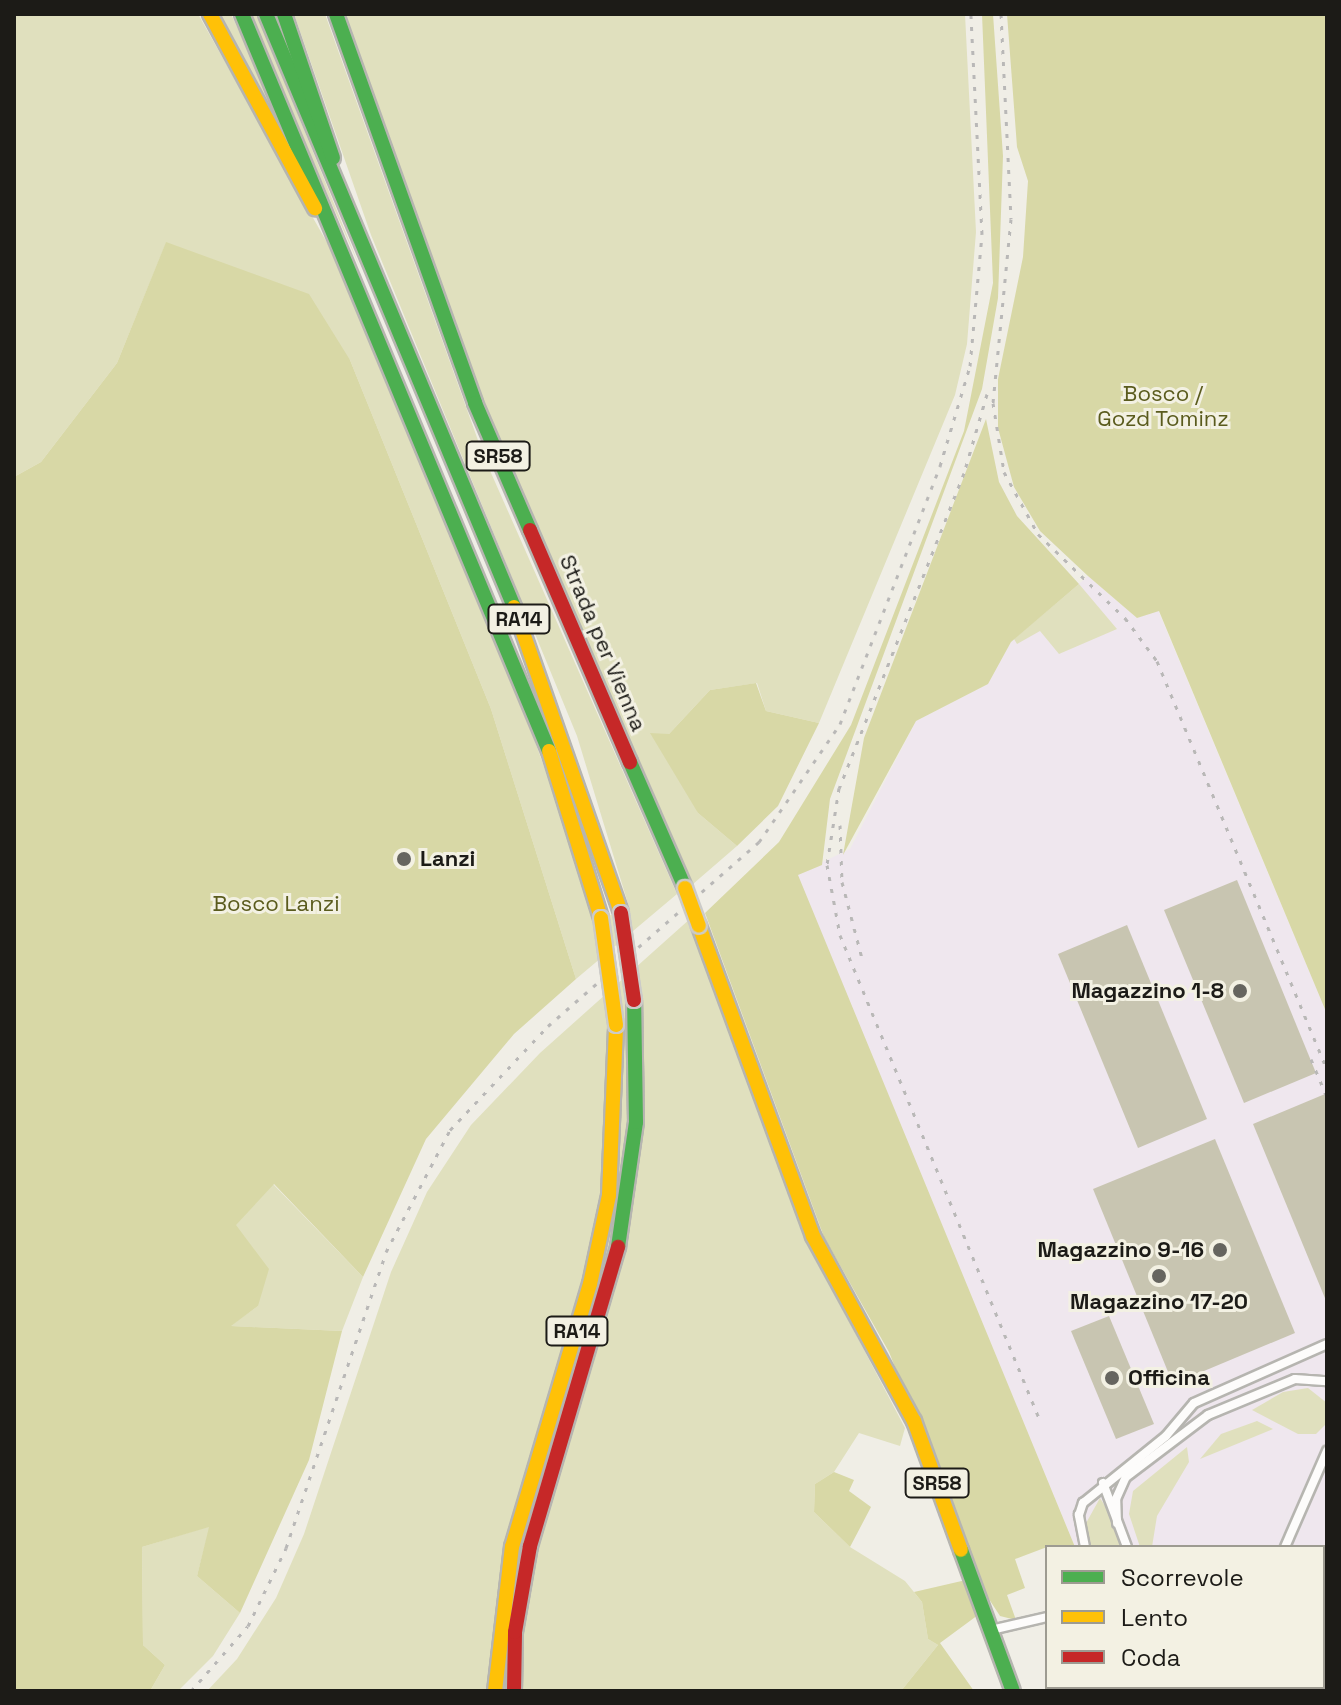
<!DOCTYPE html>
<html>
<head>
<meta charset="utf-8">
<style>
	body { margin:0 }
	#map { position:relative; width:1341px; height:1705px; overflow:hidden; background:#f0eee6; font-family:"Space Grotesk",sans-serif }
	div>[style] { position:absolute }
	.industrial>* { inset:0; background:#efe7ee }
	.green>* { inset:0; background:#e0e0be }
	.forest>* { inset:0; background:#d8d8a6 }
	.building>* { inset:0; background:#c8c5b1 }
	.roads { filter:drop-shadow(2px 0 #b6b5b0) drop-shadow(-2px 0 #b6b5b0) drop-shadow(0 2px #b6b5b0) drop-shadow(0 -2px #b6b5b0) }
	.street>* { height:8px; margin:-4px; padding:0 4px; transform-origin:4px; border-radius:4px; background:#fdfcfb }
	.fast>* { height:14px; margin:-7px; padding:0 7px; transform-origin:7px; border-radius:7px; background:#4caf50 }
	.slow>* { height:14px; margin:-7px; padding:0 7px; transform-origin:7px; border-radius:7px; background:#ffc107 }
	.jam>* { height:14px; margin:-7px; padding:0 7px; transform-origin:7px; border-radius:7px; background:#c62828 }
	.rail>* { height:3px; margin-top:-1.5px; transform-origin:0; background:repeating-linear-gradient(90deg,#b9b8b7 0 4px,transparent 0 12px) }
	.bridges { filter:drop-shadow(2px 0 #cccbc8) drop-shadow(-2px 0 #cccbc8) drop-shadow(0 2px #cccbc8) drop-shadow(0 -2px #cccbc8) }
	.slow-bridge>* { height:14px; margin:-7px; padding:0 7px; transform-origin:7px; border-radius:7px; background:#ffc107 }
	.jam-bridge>* { height:14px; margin:-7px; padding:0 7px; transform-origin:7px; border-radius:7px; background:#c62828 }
	.dots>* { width:22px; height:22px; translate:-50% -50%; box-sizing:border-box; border:4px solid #f3f1e3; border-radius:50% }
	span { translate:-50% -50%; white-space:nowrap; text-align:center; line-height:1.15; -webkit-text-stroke:6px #f3f1e3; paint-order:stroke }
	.shield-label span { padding:2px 6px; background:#f3f1e3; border:2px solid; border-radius:6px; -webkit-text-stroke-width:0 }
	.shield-label { font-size:20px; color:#1c1b17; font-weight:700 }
	.park-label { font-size:22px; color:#5a5b1d }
	.street-label { font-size:22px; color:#1c1b17 }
	.poi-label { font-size:22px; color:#1c1b17; font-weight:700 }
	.left { translate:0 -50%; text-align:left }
	.right { translate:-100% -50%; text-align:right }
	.frame { position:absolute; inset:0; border:16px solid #1c1b17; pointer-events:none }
	.legend { position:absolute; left:1045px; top:1545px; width:280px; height:144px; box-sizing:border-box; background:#f3f1e3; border:2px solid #9d9b91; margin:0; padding:10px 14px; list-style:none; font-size:24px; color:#1c1b17 }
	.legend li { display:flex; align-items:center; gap:16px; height:40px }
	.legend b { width:40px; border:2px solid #9d9b91 }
</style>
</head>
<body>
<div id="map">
	<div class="industrial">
		<i style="clip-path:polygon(1088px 576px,1137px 618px,1158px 610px,1327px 1014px,1327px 1691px,1168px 1691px,1323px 1687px,1323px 1547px,1075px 1547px,797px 874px,850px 849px,916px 721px,988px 684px,1011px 642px)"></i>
	</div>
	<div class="green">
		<i style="clip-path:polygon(14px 14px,198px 14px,334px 255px,369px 333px,518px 696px,575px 850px,592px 919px,621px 913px,630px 910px,577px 736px,371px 235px,294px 14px,325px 14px,484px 457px,677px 894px,576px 979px,491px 709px,350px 360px,166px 243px,117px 363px,41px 462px,14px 477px)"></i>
		<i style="clip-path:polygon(217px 14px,231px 14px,295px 150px)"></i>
		<i style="clip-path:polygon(248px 14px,257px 14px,361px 270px)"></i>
		<i style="clip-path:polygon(344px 14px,965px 14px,976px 232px,967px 344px,955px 395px,819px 723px,766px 711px,757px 683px,710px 690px,669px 734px,698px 813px,737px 846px,693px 884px,503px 454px)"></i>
		<i style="clip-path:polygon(1079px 584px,1117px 629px,1059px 654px,1040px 631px,1017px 644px,1014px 639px)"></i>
		<i style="clip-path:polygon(691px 918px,802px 1232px,905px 1428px,900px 1446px,859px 1433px,834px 1472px,815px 1484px,814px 1512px,850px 1547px,905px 1581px,922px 1602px,928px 1639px,938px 1645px,901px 1691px,207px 1691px,237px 1659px,276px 1598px,304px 1534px,391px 1272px,427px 1192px,471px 1125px,540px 1053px)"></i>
		<i style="clip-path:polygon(273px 1184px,363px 1277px,342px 1331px,230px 1326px,258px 1306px,235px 1225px)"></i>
		<i style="clip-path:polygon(1308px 1388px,1327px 1403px,1327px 1423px,1316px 1434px,1298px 1434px,1252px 1410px,1283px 1392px)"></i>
		<i style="clip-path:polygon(1257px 1421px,1273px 1429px,1200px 1459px,1221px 1434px)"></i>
		<i style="clip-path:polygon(1187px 1447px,1189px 1462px,1157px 1516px,1152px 1547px,1140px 1547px,1129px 1514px,1133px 1491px)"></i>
		<i style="clip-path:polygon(1100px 1498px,1107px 1509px,1122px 1547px,1091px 1547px,1085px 1525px)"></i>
		<i style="clip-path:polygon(210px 1526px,197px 1576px,240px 1613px,213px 1656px,178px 1691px,150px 1691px,165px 1665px,143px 1645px,142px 1547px)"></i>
	</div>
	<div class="forest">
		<i style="clip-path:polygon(982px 14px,993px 14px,1003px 156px,998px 298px,982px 389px,830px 799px,822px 865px,798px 875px,1075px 1547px,1047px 1547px,1015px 1559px,1025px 1588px,1007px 1595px,1016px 1620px,1000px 1616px,987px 1596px,889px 1352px,824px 1237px,705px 913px,779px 842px,851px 725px,964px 431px,993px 283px)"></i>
		<i style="clip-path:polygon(1007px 14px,1327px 14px,1327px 1014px,1159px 611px,1137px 618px,1088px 576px,1040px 531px,1014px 487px,998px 428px,998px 379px,1023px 257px,1028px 181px,1017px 147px)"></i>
		<i style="clip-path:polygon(166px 242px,309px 294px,350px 360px,491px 709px,576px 979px,514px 1034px,426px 1139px,363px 1277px,274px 1184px,236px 1225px,269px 1269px,258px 1306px,231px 1326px,342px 1331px,309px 1460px,240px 1613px,197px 1576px,209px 1527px,142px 1547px,143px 1645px,165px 1665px,150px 1691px,14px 1691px,14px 477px,41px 462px,117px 363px)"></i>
		<i style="clip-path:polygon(986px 419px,999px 482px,1017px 516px,1079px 584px,1011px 642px,988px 684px,916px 721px,843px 855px,864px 738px)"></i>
		<i style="clip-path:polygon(756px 683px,766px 711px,819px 723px,778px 806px,737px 846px,698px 813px,650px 733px,669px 734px,710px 690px)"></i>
		<i style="clip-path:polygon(834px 1472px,854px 1480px,849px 1491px,871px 1507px,850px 1547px,814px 1512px,815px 1484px)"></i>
		<i style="clip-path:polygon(966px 1580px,978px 1615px,940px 1643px,974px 1691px,901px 1691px,938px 1645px,928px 1639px,922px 1602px,914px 1592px)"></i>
	</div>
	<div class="building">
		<i style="clip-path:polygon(1237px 880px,1316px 1073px,1244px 1103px,1164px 910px)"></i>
		<i style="clip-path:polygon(1127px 925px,1207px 1119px,1138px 1148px,1058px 954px)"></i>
		<i style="clip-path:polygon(1325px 1094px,1327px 1099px,1327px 1303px,1253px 1124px)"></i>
		<i style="clip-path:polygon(1215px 1139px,1295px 1333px,1173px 1384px,1093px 1189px)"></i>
		<i style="clip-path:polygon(1109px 1316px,1154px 1424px,1116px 1439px,1071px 1331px)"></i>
	</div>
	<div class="roads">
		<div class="street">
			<i style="left:1103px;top:1483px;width:68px;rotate:69.4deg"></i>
			<i style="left:1117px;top:1523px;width:24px;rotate:-92deg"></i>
			<i style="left:1116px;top:1499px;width:24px;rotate:-66deg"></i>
			<i style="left:1126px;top:1477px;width:103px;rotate:-37.1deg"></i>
			<i style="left:1208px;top:1415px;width:94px;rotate:-22.5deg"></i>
			<i style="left:1295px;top:1379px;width:32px;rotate:4deg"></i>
			<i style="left:1085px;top:1547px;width:33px;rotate:-101deg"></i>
			<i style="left:1079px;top:1515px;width:13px;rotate:-72deg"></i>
			<i style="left:1083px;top:1503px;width:107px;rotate:-38.9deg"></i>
			<i style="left:1166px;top:1436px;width:43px;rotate:-49.7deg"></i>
			<i style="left:1194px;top:1403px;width:145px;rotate:-23.9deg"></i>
			<i style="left:1285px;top:1547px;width:105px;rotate:-66.4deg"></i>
			<i style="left:991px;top:1630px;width:57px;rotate:-13.1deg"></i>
			<i style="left:1176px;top:1687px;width:4px;rotate:63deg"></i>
			<i style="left:1184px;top:1687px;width:4px;rotate:63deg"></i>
			<i style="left:1302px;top:1687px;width:4px;rotate:76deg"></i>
		</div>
		<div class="fast">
			<i style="left:242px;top:14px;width:798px;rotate:67.39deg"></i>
			<i style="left:266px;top:14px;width:643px;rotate:67.3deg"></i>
			<i style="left:284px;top:14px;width:152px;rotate:71.2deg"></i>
			<i style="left:336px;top:14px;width:413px;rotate:70.3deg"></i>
			<i style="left:475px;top:403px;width:138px;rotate:66.6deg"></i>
			<i style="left:630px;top:762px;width:137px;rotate:66.4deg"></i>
			<i style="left:618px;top:1247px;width:126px;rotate:-81.8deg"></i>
			<i style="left:636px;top:1122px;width:122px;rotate:-90.9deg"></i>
			<i style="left:961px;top:1550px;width:150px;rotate:69.8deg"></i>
		</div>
		<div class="slow">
			<i style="left:210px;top:14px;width:221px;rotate:61.6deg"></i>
			<i style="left:514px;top:607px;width:324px;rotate:70.7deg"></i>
			<i style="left:549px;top:751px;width:175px;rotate:72.7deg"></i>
			<i style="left:699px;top:926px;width:330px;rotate:69.8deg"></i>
			<i style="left:813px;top:1236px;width:211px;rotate:61.4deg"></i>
			<i style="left:914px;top:1421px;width:137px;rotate:70deg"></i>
			<i style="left:495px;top:1691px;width:145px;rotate:-83.3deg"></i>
			<i style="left:512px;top:1547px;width:274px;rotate:-73.5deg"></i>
			<i style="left:590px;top:1284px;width:91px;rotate:-77.9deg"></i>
			<i style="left:609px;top:1195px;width:170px;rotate:-87.6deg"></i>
		</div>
		<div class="jam">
			<i style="left:530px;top:530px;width:253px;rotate:66.7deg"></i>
			<i style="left:514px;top:1691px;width:59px;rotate:-89deg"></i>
			<i style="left:515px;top:1632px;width:87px;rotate:-80.1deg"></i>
			<i style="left:530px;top:1546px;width:312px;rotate:-73.6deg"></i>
		</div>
	</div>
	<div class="rail">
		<i style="left:1001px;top:14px;width:205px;rotate:87.2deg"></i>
		<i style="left:1011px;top:219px;width:185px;rotate:95.6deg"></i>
		<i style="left:993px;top:403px;width:70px;rotate:80.9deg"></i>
		<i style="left:1004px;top:472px;width:71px;rotate:61.3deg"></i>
		<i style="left:1038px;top:534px;width:121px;rotate:44deg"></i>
		<i style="left:1125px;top:618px;width:54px;rotate:53.3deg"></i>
		<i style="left:1157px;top:661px;width:442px;rotate:67.4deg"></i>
		<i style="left:987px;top:394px;width:82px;rotate:106.2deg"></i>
		<i style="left:964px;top:473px;width:339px;rotate:111.6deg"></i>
		<i style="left:839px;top:788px;width:78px;rotate:98.9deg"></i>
		<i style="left:827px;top:865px;width:71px;rotate:79.5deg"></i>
		<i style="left:840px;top:935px;width:522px;rotate:67.61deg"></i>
		<i style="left:840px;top:825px;width:57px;rotate:88deg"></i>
		<i style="left:842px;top:882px;width:79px;rotate:75.3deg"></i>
		<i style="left:1311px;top:1059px;width:41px;rotate:67.2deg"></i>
		<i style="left:191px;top:1691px;width:86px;rotate:-48.8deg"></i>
		<i style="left:248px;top:1626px;width:87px;rotate:-64deg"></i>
		<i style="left:286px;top:1548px;width:312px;rotate:-71.3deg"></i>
		<i style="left:386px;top:1252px;width:138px;rotate:-62.3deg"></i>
		<i style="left:450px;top:1130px;width:143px;rotate:-46.7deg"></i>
		<i style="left:548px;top:1026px;width:280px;rotate:-41.1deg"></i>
		<i style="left:759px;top:842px;width:143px;rotate:-55.5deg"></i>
		<i style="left:840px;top:724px;width:277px;rotate:-68.8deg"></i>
		<i style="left:940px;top:466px;width:104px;rotate:-73.3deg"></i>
		<i style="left:970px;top:366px;width:133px;rotate:-84.8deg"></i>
		<i style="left:982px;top:234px;width:220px;rotate:-92.9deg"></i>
	</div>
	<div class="bridges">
		<div class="slow-bridge">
			<i style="left:685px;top:888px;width:40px;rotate:69.8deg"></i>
			<i style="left:601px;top:918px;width:108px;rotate:82deg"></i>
		</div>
		<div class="jam-bridge">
			<i style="left:621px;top:913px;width:88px;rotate:81.5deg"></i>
		</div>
	</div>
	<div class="dots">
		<i style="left:404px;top:859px;background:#66655f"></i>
		<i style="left:1240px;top:991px;background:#66655f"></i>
		<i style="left:1220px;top:1250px;background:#66655f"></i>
		<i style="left:1159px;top:1276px;background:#66655f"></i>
		<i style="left:1112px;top:1378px;background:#66655f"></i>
	</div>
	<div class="shield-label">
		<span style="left:498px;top:456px">SR58</span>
		<span style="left:519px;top:619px">RA14</span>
		<span style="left:577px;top:1331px">RA14</span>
		<span style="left:937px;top:1483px">SR58</span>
	</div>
	<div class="park-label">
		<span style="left:1163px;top:406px">Bosco /<br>Gozd Tominz</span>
		<span style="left:276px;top:904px">Bosco Lanzi</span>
	</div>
	<div class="street-label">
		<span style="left:603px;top:643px;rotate:67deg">Strada per Vienna</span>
	</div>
	<div class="poi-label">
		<span class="left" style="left:420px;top:859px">Lanzi</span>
		<span class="right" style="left:1224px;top:991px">Magazzino 1-8</span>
		<span class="right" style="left:1204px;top:1250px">Magazzino 9-16</span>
		<span style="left:1159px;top:1302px">Magazzino 17-20</span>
		<span class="left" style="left:1128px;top:1378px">Officina</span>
	</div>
	<div class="frame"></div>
	<ul class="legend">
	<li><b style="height:10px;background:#4caf50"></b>Scorrevole</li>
	<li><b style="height:10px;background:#ffc107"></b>Lento</li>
	<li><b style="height:10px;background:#c62828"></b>Coda</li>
	</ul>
</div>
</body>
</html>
